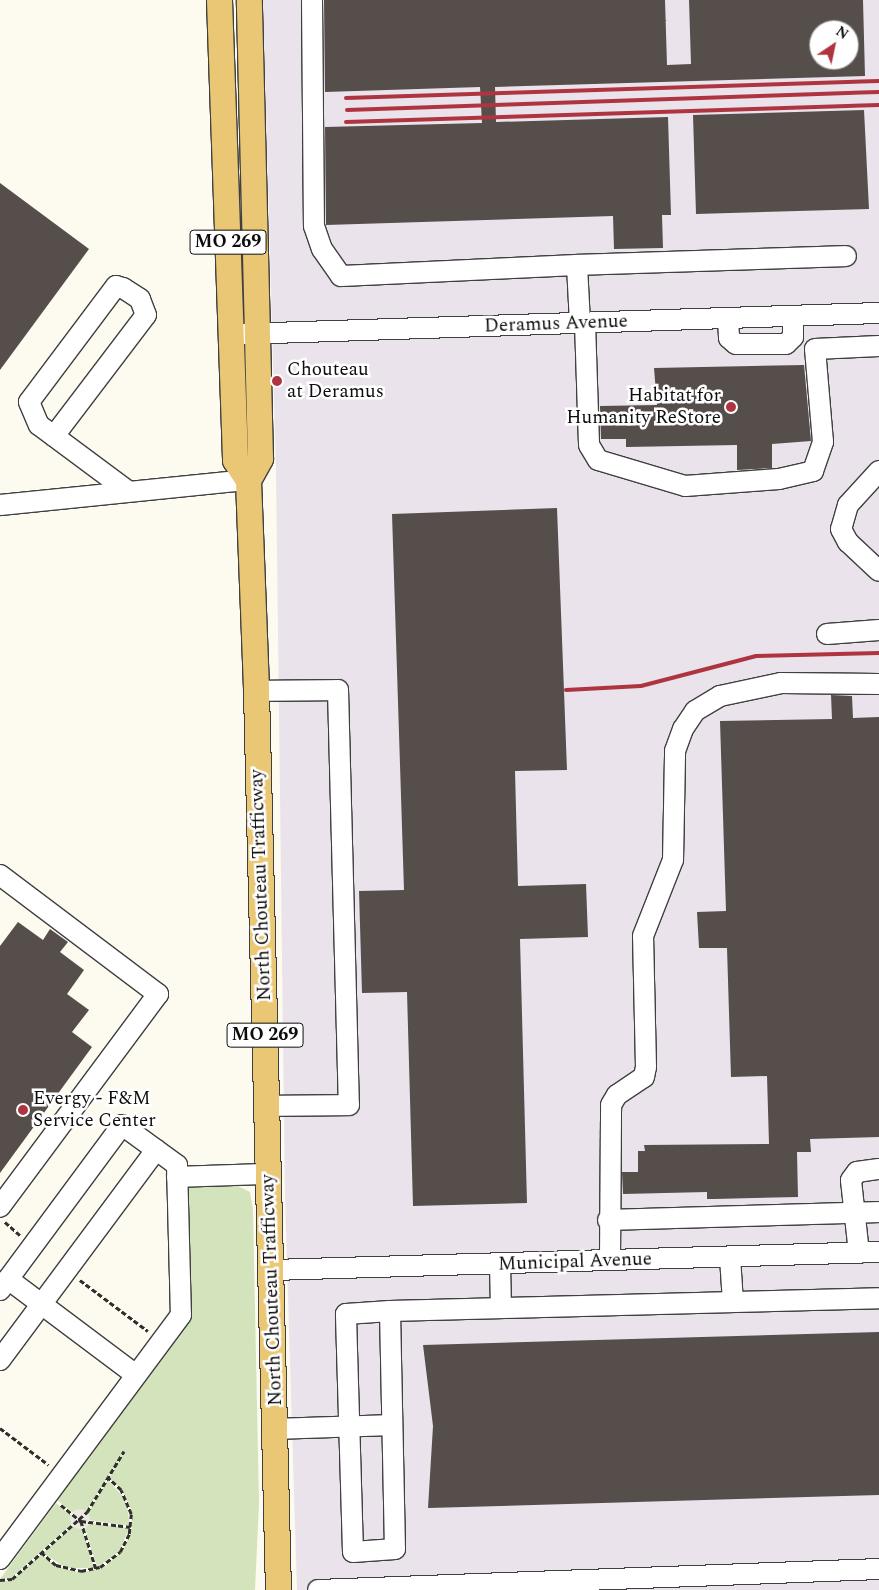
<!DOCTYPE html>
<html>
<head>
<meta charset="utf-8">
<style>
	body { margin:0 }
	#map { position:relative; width:879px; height:1590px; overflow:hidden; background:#fdfaef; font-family:Spectral,serif }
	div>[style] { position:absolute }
	.industrial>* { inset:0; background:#eae3eb }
	.green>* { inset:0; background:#d3e4bd }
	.plaza>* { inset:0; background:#ede8df }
	.round { border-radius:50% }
	.building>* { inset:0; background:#554e4b }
	.path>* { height:2.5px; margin-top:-1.25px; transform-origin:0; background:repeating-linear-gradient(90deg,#2f2f2f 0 5px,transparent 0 7.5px) }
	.roads { filter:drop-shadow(1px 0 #404040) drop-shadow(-1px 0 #404040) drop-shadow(0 1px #404040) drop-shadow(0 -1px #404040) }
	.minor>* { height:20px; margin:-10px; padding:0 10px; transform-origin:10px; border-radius:10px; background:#fff }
	.major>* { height:25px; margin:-12.5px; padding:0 12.5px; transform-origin:12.5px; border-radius:12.5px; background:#e9c774 }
	.rail>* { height:4px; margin:-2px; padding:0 2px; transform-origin:2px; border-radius:2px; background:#ae3540 }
	.dots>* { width:14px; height:14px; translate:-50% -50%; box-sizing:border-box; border:2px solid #fff; border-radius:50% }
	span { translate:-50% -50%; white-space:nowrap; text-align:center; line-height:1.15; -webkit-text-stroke:5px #fff; paint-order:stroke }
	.shield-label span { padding:1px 4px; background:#fff; border:1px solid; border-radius:4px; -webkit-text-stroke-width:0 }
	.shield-label { font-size:18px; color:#0d0d0d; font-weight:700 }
	.street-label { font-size:19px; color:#0d0d0d }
	.poi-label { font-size:19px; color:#0d0d0d }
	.left { translate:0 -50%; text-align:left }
	.right { translate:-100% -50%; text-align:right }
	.north { position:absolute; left:809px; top:20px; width:50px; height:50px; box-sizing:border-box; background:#fff; border:1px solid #9e9e9e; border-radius:50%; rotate:34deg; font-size:14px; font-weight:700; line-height:20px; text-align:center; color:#0d0d0d }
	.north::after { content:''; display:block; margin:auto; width:18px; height:22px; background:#ae3540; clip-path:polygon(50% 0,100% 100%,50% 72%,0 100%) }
</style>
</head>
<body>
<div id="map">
	<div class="industrial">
		<i style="clip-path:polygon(evenodd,263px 0,879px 0,879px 1590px,297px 1590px,285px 1198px,276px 472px,263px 0,819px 30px,849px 30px,849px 60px,819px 60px,819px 30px)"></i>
	</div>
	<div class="green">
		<i style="clip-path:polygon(236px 1185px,250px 1192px,253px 1210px,259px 1503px,255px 1590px,0 1590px,0 1582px,12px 1580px,41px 1554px,56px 1566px,81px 1573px,106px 1566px,124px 1548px,132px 1529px,131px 1509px,122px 1490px,109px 1478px,125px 1451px,86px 1511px,72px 1512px,57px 1500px,191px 1319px,185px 1187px)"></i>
		<i style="clip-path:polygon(108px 1480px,126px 1500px,130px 1526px,89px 1520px,88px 1513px)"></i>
		<i style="clip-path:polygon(56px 1503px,71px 1515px,73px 1523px,11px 1578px,0 1579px)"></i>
		<i style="clip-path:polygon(90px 1523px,129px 1528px,120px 1551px,97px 1567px,85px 1528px)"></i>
		<i style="clip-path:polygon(73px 1525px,82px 1528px,94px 1568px,66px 1568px,43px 1553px)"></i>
	</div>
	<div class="plaza">
		<i class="round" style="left:70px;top:1509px;width:20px;height:20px"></i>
	</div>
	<div class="building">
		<i style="clip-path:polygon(evenodd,324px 0,665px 0,667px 65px,691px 64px,689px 0,863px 0,865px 76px,495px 87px,496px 122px,668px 117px,671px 215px,662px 215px,663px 248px,614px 249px,613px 216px,326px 225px,325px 127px,482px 123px,480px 87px,325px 92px,324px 0,819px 30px,849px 30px,849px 60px,819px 60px,819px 30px)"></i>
		<i style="clip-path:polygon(864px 110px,869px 209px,696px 214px,693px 115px)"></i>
		<i style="clip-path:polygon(0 183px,89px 249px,0 370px)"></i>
		<i style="clip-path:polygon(804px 365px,811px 441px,772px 444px,772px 468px,737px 470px,737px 445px,626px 447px,626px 439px,601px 439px,600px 406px,657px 405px,654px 368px)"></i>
		<i style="clip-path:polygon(557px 508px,567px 770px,515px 771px,518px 886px,586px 884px,588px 937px,520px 939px,527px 1203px,413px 1206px,407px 992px,362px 993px,359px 891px,404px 890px,392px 514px)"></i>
		<i style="clip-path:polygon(831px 695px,852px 696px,853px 718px,879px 717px,879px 1137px,810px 1139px,811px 1152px,797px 1152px,798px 1197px,714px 1199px,707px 1199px,707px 1192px,623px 1194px,622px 1172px,638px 1172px,638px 1151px,645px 1151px,644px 1145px,769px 1144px,767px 1076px,731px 1077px,727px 948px,699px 948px,697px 912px,726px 911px,720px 721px,832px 719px)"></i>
		<i style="clip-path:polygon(18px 922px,43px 940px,50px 929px,68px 942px,60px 952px,84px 970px,67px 994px,89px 1010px,72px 1032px,92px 1047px,0 1173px,0 946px)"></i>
		<i style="clip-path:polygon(879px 1332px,879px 1495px,428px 1508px,433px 1426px,423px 1345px)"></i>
	</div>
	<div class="path">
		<i style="left:5px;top:1222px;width:20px;rotate:41deg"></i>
		<i style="left:80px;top:1280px;width:85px;rotate:36.9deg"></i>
		<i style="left:0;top:1428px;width:61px;rotate:37.1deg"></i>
		<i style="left:61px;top:1505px;width:26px;rotate:39deg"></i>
		<i style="left:81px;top:1521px;width:50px;rotate:72.6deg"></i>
		<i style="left:81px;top:1521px;width:50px;rotate:6.8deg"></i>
		<i style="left:41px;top:1552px;width:20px;rotate:41deg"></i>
		<i style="left:56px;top:1565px;width:26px;rotate:13deg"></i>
		<i style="left:81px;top:1571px;width:19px;rotate:-12deg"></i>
		<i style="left:100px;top:1567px;width:25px;rotate:-37deg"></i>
		<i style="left:120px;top:1552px;width:20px;rotate:-63deg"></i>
		<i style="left:129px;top:1534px;width:20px;rotate:-84deg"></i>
		<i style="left:131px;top:1514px;width:26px;rotate:-113deg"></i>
		<i style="left:121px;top:1490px;width:18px;rotate:-137deg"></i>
		<i style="left:0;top:1580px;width:12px;rotate:-5deg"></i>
		<i style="left:12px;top:1579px;width:101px;rotate:-41.8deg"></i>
		<i style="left:87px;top:1512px;width:71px;rotate:-58.8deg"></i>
	</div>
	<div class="roads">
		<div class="minor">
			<i style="left:312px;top:0;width:226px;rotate:89.5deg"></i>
			<i style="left:314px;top:226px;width:24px;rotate:71deg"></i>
			<i style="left:322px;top:249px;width:33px;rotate:55deg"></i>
			<i style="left:341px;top:276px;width:236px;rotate:-2.7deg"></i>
			<i style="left:728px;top:318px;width:20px;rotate:87deg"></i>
			<i style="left:729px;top:338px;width:9px;rotate:41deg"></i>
			<i style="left:736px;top:344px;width:50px"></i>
			<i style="left:786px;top:344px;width:10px;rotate:-45deg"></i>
			<i style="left:793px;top:337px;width:21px;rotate:-90deg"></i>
			<i style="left:580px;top:323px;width:58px;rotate:-93deg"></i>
			<i style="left:577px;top:265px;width:269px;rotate:-1.9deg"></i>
			<i style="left:585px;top:323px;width:122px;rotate:88.1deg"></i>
			<i style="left:589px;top:445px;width:17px;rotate:59deg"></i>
			<i style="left:598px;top:460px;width:91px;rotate:16.6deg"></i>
			<i style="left:685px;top:486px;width:94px;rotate:-4.3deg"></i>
			<i style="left:779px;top:479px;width:35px;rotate:-13deg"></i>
			<i style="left:813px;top:471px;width:31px;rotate:-71deg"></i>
			<i style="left:823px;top:442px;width:93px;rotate:-94.9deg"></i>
			<i style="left:815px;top:349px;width:64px;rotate:-2.7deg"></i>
			<i style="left:242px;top:334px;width:637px;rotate:-1.89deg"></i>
			<i style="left:54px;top:436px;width:152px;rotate:-52.8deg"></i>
			<i style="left:146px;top:315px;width:17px;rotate:-111deg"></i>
			<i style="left:140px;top:299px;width:20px;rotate:-147deg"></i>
			<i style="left:123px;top:288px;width:7px;rotate:-164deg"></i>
			<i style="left:116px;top:286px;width:145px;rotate:126.9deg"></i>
			<i style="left:29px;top:402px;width:25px;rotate:67deg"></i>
			<i style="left:39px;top:425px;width:111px;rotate:36.6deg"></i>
			<i style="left:879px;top:471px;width:46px;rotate:132.4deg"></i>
			<i style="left:848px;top:505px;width:25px;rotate:106deg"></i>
			<i style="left:841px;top:529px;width:15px;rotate:62deg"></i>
			<i style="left:848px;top:542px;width:42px;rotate:43.1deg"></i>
			<i style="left:0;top:505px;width:249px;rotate:-5.8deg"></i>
			<i style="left:827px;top:634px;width:52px;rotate:-4.4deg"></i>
			<i style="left:256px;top:691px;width:82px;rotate:-0.7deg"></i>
			<i style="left:338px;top:690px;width:415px;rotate:88.5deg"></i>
			<i style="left:349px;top:1105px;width:82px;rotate:179.3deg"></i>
			<i style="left:0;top:875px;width:198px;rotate:37deg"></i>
			<i style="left:158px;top:994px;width:265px;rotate:126.6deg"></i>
			<i style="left:177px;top:1177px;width:92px;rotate:-1.9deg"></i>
			<i style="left:608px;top:1220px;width:271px;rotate:-1.7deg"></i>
			<i style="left:859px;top:1253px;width:73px;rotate:-96.3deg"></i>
			<i style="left:851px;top:1180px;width:10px;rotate:-53deg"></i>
			<i style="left:857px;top:1172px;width:22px;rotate:-8deg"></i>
			<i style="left:730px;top:1257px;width:45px;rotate:86.2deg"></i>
			<i style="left:610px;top:1260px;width:155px;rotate:-89.6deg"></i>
			<i style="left:611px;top:1105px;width:12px;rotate:-59deg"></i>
			<i style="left:617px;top:1095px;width:32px;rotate:-34deg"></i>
			<i style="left:644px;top:1077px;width:10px;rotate:-79deg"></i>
			<i style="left:646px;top:1067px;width:131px;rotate:-91.3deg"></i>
			<i style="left:643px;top:936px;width:82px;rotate:-68.5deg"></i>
			<i style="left:673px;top:860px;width:109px;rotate:-88.9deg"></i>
			<i style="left:675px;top:751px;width:23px;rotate:-70deg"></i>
			<i style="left:683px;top:729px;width:22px;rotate:-56deg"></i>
			<i style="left:695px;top:711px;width:29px;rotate:-31deg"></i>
			<i style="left:720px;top:696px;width:62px;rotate:-12deg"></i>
			<i style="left:781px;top:683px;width:98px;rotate:0.6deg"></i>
			<i style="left:500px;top:1264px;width:44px;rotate:88.7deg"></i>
			<i style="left:272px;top:1270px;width:607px;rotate:-1.7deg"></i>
			<i style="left:8px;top:1279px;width:160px;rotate:36.9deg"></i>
			<i style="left:0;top:1290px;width:205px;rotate:-53.5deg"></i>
			<i style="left:122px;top:1125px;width:68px;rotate:36deg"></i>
			<i style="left:177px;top:1165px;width:150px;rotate:88.5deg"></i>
			<i style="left:181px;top:1315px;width:304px;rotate:126.6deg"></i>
			<i style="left:390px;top:1311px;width:238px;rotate:88.8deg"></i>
			<i style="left:395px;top:1549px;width:42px;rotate:175.9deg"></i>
			<i style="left:353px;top:1552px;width:238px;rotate:-91.7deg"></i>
			<i style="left:346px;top:1314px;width:44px;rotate:-3.9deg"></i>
			<i style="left:390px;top:1311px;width:489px;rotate:-1.5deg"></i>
			<i style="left:0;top:1360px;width:262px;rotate:-53.4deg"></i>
			<i style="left:276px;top:1429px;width:115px;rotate:-2deg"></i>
			<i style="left:318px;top:1590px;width:561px;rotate:-2.14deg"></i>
		</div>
		<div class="major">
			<i style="left:219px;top:0;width:460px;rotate:88deg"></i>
			<i style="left:235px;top:460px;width:24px;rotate:57deg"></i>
			<i style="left:248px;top:480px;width:211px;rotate:87.8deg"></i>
			<i style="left:256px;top:691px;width:899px;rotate:88.6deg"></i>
			<i style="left:248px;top:480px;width:25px;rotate:-61deg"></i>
			<i style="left:260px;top:458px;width:458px;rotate:-91.4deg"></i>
		</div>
	</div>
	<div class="rail">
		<i style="left:346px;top:98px;width:533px;rotate:-1.83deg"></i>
		<i style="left:347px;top:110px;width:532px;rotate:-1.94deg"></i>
		<i style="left:346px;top:122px;width:533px;rotate:-1.83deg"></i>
		<i style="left:566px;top:690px;width:75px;rotate:-3.1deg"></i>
		<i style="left:641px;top:686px;width:119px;rotate:-14.6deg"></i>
		<i style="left:756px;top:656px;width:123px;rotate:-1.4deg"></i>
	</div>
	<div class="dots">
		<i style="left:277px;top:381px;background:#ae3540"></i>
		<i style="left:731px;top:407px;background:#ae3540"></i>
		<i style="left:23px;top:1110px;background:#ae3540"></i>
	</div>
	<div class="shield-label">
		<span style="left:228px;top:242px">MO 269</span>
		<span style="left:265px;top:1035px">MO 269</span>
	</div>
	<div class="street-label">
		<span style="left:556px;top:324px;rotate:-2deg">Deramus Avenue</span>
		<span style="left:261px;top:885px;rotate:-92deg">North Chouteau Trafficway</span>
		<span style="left:575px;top:1262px;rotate:-2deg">Municipal Avenue</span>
		<span style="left:272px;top:1290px;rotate:-92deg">North Chouteau Trafficway</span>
	</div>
	<div class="poi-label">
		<span class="left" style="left:287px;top:381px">Chouteau<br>at Deramus</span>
		<span class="right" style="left:721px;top:407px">Habitat for<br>Humanity ReStore</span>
		<span class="left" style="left:33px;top:1110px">Evergy - F&amp;M<br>Service Center</span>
	</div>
	<div class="north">N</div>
</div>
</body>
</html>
